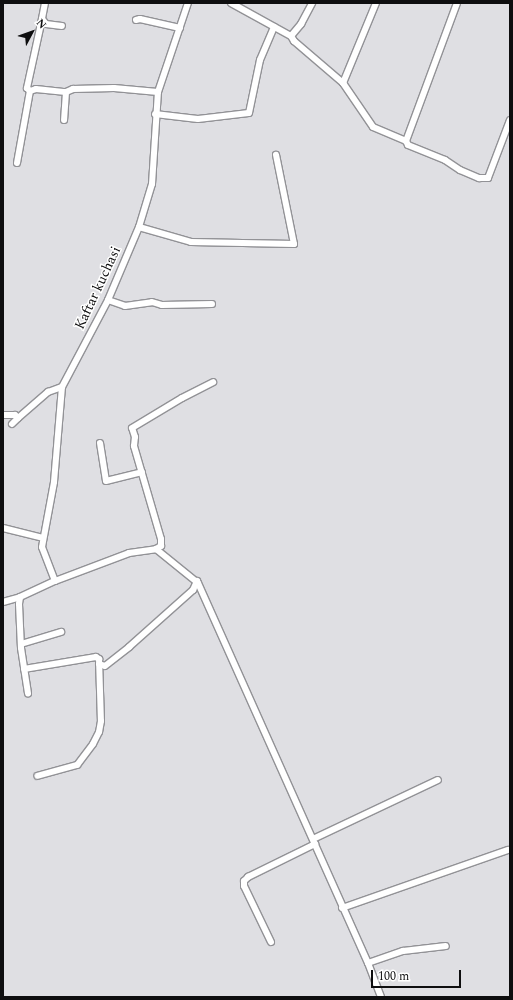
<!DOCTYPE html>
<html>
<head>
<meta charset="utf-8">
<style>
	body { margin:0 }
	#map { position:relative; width:513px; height:1000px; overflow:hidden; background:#dfdfe3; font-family:Spectral,serif }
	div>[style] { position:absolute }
	.roads { filter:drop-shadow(1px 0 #929296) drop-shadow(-1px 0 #929296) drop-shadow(0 1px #929296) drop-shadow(0 -1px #929296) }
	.minor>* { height:6px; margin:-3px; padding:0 3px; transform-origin:3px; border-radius:3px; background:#fff }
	span { translate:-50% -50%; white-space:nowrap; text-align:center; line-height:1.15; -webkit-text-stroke:3px #fff; paint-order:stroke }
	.street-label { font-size:14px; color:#0e0e0f }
	.frame { position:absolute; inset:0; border:4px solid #0e0e0f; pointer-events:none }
	.north { position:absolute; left:12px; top:12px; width:40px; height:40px; -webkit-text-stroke:3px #fff; paint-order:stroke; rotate:49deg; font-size:11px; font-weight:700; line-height:16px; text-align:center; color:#0e0e0f }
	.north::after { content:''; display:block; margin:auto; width:14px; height:18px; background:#0e0e0f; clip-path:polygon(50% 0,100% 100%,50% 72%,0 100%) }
	.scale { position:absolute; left:371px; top:970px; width:90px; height:18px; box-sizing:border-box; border:2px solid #0e0e0f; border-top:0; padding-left:5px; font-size:12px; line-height:14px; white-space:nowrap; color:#0e0e0f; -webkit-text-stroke:3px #fff; paint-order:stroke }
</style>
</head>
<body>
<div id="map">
	<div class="roads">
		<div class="minor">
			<i style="left:45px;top:3px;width:16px;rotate:101deg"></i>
			<i style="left:42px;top:19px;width:6px;rotate:51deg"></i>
			<i style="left:46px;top:24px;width:16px;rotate:7deg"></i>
			<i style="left:231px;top:3px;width:68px;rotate:28.8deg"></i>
			<i style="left:291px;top:36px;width:16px;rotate:-50deg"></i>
			<i style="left:301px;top:24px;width:24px;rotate:-62deg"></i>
			<i style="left:42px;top:19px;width:71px;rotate:102.3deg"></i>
			<i style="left:27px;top:88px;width:4px;rotate:45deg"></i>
			<i style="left:30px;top:91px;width:6px;rotate:-18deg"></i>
			<i style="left:36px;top:89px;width:30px;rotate:6deg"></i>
			<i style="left:66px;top:92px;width:28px;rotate:94deg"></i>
			<i style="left:136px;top:20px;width:4px;rotate:-14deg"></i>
			<i style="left:140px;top:19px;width:41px;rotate:12.7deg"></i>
			<i style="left:291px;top:36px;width:6px;rotate:59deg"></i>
			<i style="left:294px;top:41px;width:65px;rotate:40.6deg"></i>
			<i style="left:343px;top:83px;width:87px;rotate:-67.6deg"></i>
			<i style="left:343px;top:83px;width:53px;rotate:55.7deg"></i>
			<i style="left:373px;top:127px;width:36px;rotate:23deg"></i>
			<i style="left:406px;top:141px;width:147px;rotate:-69.7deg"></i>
			<i style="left:66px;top:92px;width:8px;rotate:-23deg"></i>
			<i style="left:73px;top:89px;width:41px;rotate:-1.4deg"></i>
			<i style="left:114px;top:88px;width:44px;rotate:5.2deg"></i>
			<i style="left:155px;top:114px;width:43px;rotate:6.6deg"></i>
			<i style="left:198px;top:119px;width:51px;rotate:-6.7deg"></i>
			<i style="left:249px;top:113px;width:54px;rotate:-78.3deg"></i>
			<i style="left:260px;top:60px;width:36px;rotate:-67deg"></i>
			<i style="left:406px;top:141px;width:4px;rotate:63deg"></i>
			<i style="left:408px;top:145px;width:40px;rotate:22deg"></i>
			<i style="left:445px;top:160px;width:18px;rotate:34deg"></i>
			<i style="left:460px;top:170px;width:21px;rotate:23deg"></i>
			<i style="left:479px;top:178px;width:9px"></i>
			<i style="left:488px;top:178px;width:62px;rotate:-69.2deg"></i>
			<i style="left:17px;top:163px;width:73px;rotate:-79.8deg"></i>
			<i style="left:139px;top:227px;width:54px;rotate:16.1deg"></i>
			<i style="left:191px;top:242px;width:103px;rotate:1.1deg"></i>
			<i style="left:294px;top:244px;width:91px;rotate:-101.4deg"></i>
			<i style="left:108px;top:300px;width:18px;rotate:19deg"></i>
			<i style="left:125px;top:306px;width:27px;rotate:-8deg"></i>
			<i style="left:152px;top:302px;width:10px;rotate:17deg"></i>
			<i style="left:162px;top:305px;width:50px;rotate:-1.1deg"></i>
			<i style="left:3px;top:415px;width:12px"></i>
			<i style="left:15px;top:415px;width:4px;rotate:45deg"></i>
			<i style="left:18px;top:418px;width:40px;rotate:-41deg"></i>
			<i style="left:48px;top:392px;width:15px;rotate:-20deg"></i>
			<i style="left:12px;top:424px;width:8px;rotate:-45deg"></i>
			<i style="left:100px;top:443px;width:38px;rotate:81deg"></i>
			<i style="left:106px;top:481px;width:37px;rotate:-14deg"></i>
			<i style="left:3px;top:528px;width:41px;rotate:14deg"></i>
			<i style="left:156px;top:549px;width:54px;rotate:39deg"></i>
			<i style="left:198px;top:583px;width:416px;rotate:65.9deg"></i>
			<i style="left:368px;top:963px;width:36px;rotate:69deg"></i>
			<i style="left:55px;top:581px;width:36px;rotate:-111deg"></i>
			<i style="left:42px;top:547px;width:66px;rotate:-79.5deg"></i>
			<i style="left:54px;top:482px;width:95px;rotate:-85.2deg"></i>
			<i style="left:62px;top:387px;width:98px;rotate:-62.1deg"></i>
			<i style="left:108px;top:300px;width:79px;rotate:-67deg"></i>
			<i style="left:139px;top:227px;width:45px;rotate:-73.2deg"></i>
			<i style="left:152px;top:184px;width:92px;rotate:-86.3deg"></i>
			<i style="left:158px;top:92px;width:94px;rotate:-71.4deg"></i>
			<i style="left:20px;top:597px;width:7px;rotate:98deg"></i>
			<i style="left:19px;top:604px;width:44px;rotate:87.4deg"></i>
			<i style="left:21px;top:648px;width:46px;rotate:81.2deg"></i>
			<i style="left:3px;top:602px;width:18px;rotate:-16deg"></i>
			<i style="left:20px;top:597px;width:38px;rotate:-25deg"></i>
			<i style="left:55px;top:581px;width:79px;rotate:-20.7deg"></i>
			<i style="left:129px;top:553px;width:27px;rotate:-8deg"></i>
			<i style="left:156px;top:549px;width:6px;rotate:-31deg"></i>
			<i style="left:161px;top:546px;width:7px;rotate:-90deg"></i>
			<i style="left:161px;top:539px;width:97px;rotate:-106.2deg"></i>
			<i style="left:134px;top:446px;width:9px;rotate:-84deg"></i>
			<i style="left:135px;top:437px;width:9px;rotate:-108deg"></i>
			<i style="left:132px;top:428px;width:58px;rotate:-31deg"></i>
			<i style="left:182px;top:398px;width:35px;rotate:-27deg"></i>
			<i style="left:21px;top:644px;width:42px;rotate:-16.7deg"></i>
			<i style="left:99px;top:664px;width:6px;rotate:18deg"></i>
			<i style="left:105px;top:666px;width:31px;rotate:-38deg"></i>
			<i style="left:129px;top:647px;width:86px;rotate:-41.7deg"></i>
			<i style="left:193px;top:590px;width:10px;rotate:-66deg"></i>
			<i style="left:24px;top:669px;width:73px;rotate:-9.5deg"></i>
			<i style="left:96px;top:657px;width:4px;rotate:34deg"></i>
			<i style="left:99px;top:659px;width:62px;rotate:88.2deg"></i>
			<i style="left:101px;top:721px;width:11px;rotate:100deg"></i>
			<i style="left:99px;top:732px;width:13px;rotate:117deg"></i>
			<i style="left:93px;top:744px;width:26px;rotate:127deg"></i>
			<i style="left:77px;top:765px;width:41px;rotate:164.6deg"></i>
			<i style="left:313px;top:839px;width:138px;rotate:-25.3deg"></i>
			<i style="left:342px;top:908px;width:176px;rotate:-19.3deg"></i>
			<i style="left:271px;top:942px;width:62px;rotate:-115.7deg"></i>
			<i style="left:244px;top:886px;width:5px;rotate:-90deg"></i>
			<i style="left:244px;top:881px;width:6px;rotate:-45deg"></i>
			<i style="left:248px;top:877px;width:75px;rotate:-26.2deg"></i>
			<i style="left:368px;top:963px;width:37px;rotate:-19deg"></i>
			<i style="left:403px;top:951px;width:43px;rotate:-6.6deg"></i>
		</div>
	</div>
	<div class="street-label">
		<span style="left:98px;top:288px;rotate:-65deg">Kaftar kuchasi</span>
	</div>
	<div class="frame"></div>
	<div class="north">N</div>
	<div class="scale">100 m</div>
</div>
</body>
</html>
